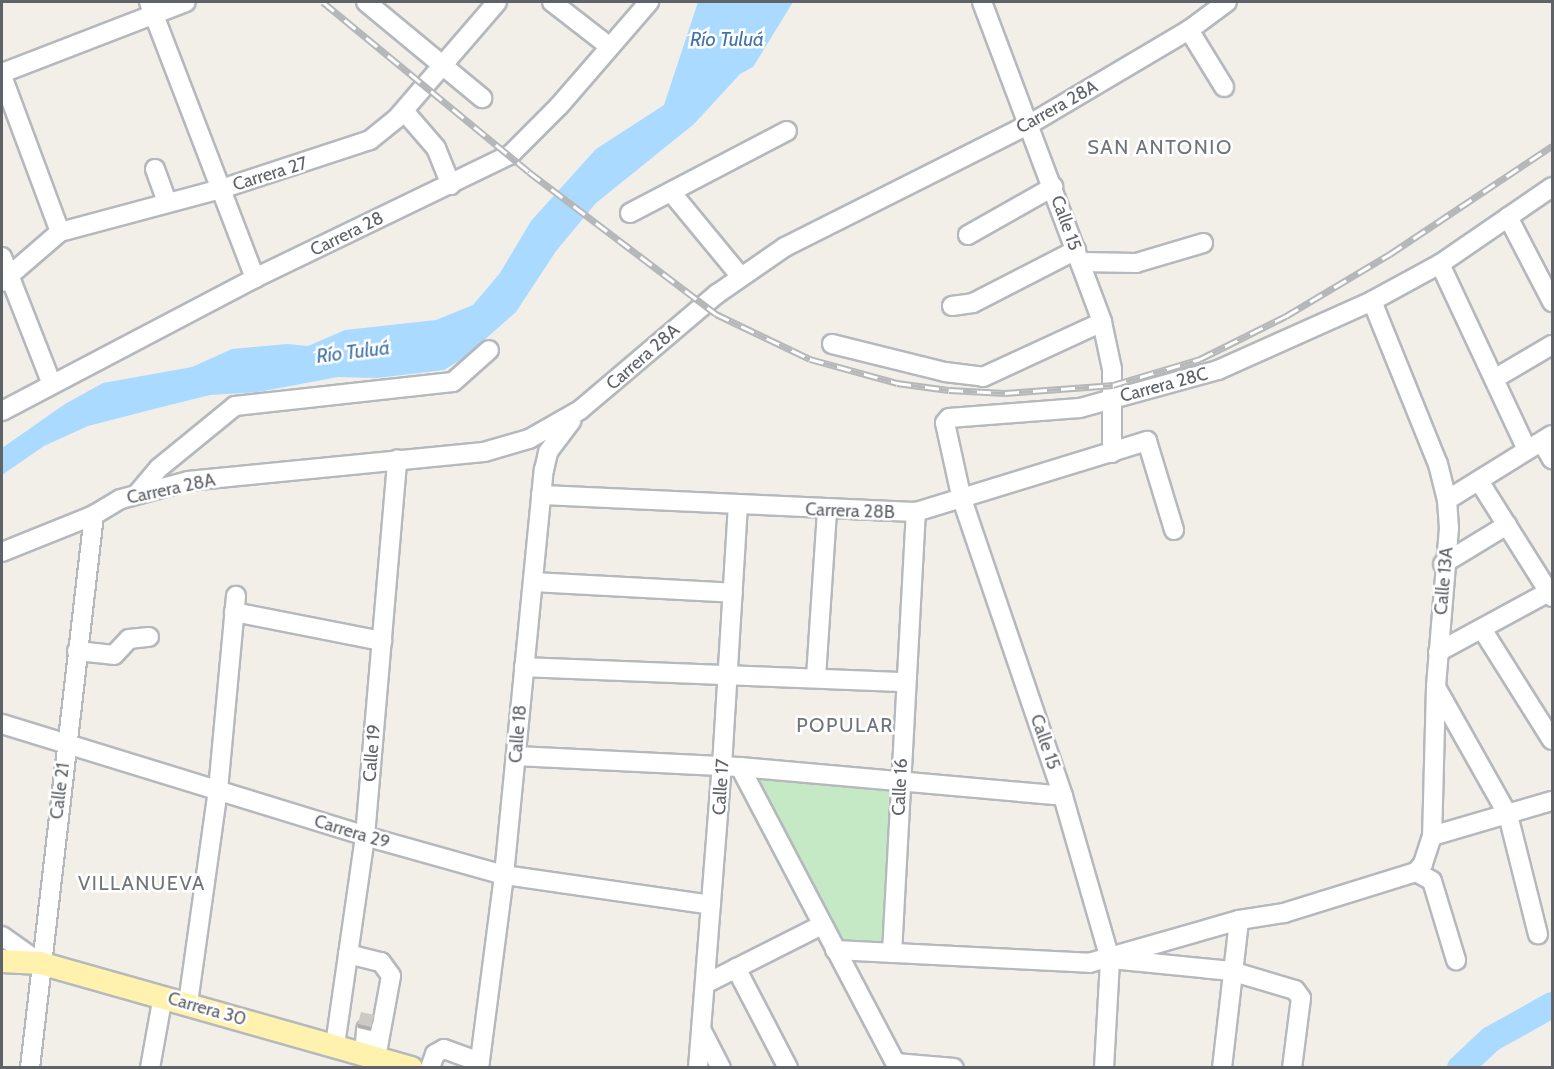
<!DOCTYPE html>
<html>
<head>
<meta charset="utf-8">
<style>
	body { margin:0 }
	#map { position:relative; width:1554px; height:1069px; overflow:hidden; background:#f1efe8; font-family:Cabin,sans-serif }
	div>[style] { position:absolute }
	.green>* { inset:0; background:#c5e8c5 }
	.water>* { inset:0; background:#aadaff }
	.river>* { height:26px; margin:-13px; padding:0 13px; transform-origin:13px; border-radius:13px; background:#aadaff }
	.roads { filter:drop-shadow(2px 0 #b5b8bc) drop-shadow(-2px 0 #b5b8bc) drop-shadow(0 2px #b5b8bc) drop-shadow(0 -2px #b5b8bc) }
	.minor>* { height:18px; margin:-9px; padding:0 9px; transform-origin:9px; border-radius:9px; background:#fff }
	.major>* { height:22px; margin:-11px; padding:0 11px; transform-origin:11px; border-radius:11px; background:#fff2af }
	.rail>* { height:7px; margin-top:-3.5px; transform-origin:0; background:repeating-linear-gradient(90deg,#fff 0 14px,#b6b7b8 0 28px); box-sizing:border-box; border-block:2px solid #b6b7b8 }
	.wall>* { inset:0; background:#afaea9 }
	.building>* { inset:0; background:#cccac5 }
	span { translate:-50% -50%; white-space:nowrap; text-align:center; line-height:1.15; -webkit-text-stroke:5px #fff; paint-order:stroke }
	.street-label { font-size:18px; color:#5f6368 }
	.water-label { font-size:20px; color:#4174aa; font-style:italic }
	.neighbourhood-label { font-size:20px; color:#70757a; letter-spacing:1.5px }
	.frame { position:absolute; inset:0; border:3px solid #5f6368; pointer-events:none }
</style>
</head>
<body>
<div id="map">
	<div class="green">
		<i style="clip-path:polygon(758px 777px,889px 786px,885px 943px,843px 941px)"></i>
	</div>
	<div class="water">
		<i style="clip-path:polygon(698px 2px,793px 2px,753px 67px,740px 74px,694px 124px,596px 203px,556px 251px,516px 312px,465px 357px,444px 370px,377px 378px,338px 377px,258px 392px,210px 395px,158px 408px,88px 426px,44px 446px,2px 475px,2px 448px,65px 404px,103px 383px,192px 367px,232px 349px,287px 344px,308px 346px,345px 330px,436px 320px,473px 305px,500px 273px,531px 221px,596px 149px,664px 105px)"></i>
	</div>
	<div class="river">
		<i style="left:1460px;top:1068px;width:42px;rotate:-43.1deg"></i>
		<i style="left:1491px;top:1039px;width:70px;rotate:-29.1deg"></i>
	</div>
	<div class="roads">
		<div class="minor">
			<i style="left:149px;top:2px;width:296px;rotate:69deg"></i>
			<i style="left:366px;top:2px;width:151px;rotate:39.6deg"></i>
			<i style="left:552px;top:2px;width:73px;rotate:37.8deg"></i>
			<i style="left:982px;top:2px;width:342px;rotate:69.4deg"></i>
			<i style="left:1102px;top:322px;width:48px;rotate:78deg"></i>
			<i style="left:1112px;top:369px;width:84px;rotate:90deg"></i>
			<i style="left:1189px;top:30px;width:67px;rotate:58.4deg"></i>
			<i style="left:2px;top:73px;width:197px;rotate:-21.1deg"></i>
			<i style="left:2px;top:76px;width:166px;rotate:69.6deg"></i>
			<i style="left:404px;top:111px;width:49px;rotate:49.1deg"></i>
			<i style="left:436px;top:148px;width:40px;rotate:68deg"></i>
			<i style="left:155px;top:169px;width:35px;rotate:70deg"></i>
			<i style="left:671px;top:192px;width:110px;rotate:50.5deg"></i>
			<i style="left:630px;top:213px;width:177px;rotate:-27.6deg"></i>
			<i style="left:1508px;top:217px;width:96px;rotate:62.6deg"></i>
			<i style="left:968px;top:235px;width:98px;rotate:-29.5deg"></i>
			<i style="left:2px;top:257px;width:134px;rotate:68.6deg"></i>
			<i style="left:1081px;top:262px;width:55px;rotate:1deg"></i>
			<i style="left:1136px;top:263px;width:70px;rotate:-16.6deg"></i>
			<i style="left:1440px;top:264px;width:205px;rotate:64.9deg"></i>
			<i style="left:2px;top:282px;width:77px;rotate:-40.8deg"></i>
			<i style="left:60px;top:232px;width:167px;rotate:-15deg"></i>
			<i style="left:221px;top:189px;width:157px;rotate:-18.2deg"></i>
			<i style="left:370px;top:140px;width:35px;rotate:-39deg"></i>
			<i style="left:397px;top:118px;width:153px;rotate:-49.2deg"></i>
			<i style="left:1372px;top:301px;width:176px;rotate:68deg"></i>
			<i style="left:1438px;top:464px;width:37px;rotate:76deg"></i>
			<i style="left:1447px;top:500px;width:28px;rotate:86deg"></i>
			<i style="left:1449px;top:528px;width:160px;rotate:94.7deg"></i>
			<i style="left:1436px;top:687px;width:149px;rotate:91.5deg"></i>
			<i style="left:1432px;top:836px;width:29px;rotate:108deg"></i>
			<i style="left:1423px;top:864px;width:11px;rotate:131deg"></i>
			<i style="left:952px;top:306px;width:21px;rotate:-8deg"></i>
			<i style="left:973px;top:303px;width:116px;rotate:-27.2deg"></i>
			<i style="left:832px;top:344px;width:116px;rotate:13.9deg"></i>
			<i style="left:945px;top:372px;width:38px;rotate:7deg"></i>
			<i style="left:983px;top:377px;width:131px;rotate:-24.8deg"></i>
			<i style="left:1494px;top:379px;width:67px;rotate:-30.4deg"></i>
			<i style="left:2px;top:411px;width:286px;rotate:-27.7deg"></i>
			<i style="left:255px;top:278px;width:283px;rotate:-25.8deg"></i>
			<i style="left:510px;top:155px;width:69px;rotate:-45deg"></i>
			<i style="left:559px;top:106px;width:138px;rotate:-49.1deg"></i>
			<i style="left:1542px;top:442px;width:20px;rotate:60deg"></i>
			<i style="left:1479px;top:481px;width:137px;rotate:57.8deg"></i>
			<i style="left:137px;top:494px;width:34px;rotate:-50deg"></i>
			<i style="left:159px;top:468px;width:98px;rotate:-39.2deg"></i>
			<i style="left:235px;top:406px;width:219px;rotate:-6.3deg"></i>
			<i style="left:453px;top:382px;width:48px;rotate:-41.6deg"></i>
			<i style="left:541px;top:495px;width:375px;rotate:2.6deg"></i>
			<i style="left:916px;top:512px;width:242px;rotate:-17.1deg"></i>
			<i style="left:1147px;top:441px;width:93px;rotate:73.1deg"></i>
			<i style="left:1447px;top:500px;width:123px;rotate:-31.8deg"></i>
			<i style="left:2px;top:552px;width:99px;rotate:-21.9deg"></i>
			<i style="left:94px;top:515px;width:31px;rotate:-31deg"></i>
			<i style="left:121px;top:499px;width:69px;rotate:-15deg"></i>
			<i style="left:188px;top:481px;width:297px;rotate:-5.6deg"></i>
			<i style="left:484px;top:452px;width:47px;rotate:-16.1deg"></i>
			<i style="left:529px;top:439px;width:59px;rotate:-29.6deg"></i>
			<i style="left:580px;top:410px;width:180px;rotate:-40.3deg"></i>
			<i style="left:717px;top:294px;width:83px;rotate:-34.7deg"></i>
			<i style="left:785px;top:247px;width:274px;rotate:-26.7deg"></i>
			<i style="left:1030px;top:124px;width:185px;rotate:-30.6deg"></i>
			<i style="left:1189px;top:30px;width:47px;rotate:-36.4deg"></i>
			<i style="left:1443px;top:564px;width:75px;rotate:-31.4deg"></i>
			<i style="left:533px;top:582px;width:200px;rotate:3.1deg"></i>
			<i style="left:234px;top:612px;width:151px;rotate:11.1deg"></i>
			<i style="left:1482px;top:629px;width:131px;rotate:57.8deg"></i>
			<i style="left:77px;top:651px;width:37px;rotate:6deg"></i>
			<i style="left:114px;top:655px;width:22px;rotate:-47deg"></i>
			<i style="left:129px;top:639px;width:20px;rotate:-6deg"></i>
			<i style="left:1438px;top:652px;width:130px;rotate:-28.5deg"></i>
			<i style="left:524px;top:667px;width:380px;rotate:2.3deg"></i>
			<i style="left:816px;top:677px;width:166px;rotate:-86.2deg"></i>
			<i style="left:1437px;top:689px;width:145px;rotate:60.6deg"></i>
			<i style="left:1508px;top:815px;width:123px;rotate:75.9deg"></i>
			<i style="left:2px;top:724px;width:380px;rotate:17.1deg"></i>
			<i style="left:365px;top:836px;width:144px;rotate:15.7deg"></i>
			<i style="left:504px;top:875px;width:209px;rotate:8.2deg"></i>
			<i style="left:516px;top:756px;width:224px;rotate:2.8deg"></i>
			<i style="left:740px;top:767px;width:324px;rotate:5.1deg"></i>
			<i style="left:740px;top:767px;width:340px;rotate:62.3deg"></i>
			<i style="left:1432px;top:836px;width:125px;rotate:-16.3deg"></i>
			<i style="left:1416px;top:872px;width:18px;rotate:29deg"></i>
			<i style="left:1432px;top:881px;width:83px;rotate:73.1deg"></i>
			<i style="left:2px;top:936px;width:47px;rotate:35.4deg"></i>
			<i style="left:835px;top:950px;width:254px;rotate:2.9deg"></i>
			<i style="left:1089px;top:963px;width:156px;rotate:-16deg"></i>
			<i style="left:1239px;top:920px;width:46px;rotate:-8.8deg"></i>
			<i style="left:1284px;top:913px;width:138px;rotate:-17.3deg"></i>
			<i style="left:892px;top:953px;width:442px;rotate:-86.9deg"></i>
			<i style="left:348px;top:954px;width:34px;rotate:14deg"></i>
			<i style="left:381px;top:962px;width:17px;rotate:54deg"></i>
			<i style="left:391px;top:976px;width:83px;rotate:100.4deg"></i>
			<i style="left:1121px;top:960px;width:111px;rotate:5.7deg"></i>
			<i style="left:1231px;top:971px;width:67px;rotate:16.5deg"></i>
			<i style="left:1295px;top:990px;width:10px;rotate:53deg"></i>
			<i style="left:1301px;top:998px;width:71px;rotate:97.3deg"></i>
			<i style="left:736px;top:968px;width:113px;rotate:62.5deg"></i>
			<i style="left:705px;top:984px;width:131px;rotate:-26.8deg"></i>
			<i style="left:188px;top:1003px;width:215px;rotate:-82deg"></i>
			<i style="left:218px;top:790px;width:195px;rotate:-84.7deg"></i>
			<i style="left:701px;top:1029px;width:44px;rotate:62.9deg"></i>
			<i style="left:335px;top:1045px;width:211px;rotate:-81.8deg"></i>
			<i style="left:365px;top:836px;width:378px;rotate:-85.1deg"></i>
			<i style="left:364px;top:1054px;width:25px;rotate:-85deg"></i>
			<i style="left:896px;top:1063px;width:58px;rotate:4.9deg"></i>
			<i style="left:30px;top:1068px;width:557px;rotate:-83.4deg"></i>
			<i style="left:150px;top:1068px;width:73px;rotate:-79.8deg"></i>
			<i style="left:430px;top:1068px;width:15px;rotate:-70deg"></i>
			<i style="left:435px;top:1054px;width:10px;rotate:-29deg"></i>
			<i style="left:444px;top:1049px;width:38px;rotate:20deg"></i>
			<i style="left:479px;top:1068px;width:195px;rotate:-82.6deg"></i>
			<i style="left:504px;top:875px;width:407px;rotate:-84.4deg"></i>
			<i style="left:544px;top:470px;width:18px;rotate:-77deg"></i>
			<i style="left:548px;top:452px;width:39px;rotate:-53deg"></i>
			<i style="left:698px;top:1068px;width:303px;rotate:-85.5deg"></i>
			<i style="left:722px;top:766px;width:260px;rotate:-86.5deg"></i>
			<i style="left:1104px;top:1068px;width:109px;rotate:-86.8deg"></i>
			<i style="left:1110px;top:959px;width:170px;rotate:-106.1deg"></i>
			<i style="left:1063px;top:796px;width:313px;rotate:-108.8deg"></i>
			<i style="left:962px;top:500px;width:79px;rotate:-102.4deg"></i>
			<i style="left:945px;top:423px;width:6px;rotate:-51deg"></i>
			<i style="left:949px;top:418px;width:131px;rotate:-4.4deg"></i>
			<i style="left:1080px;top:408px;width:143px;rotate:-15.4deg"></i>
			<i style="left:1218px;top:370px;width:169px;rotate:-24.1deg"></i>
			<i style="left:1372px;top:301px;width:77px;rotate:-28.6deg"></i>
			<i style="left:1440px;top:264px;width:136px;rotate:-34.5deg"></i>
			<i style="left:1222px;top:1068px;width:149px;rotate:-83.4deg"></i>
		</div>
		<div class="major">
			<i style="left:2px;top:961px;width:38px;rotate:3deg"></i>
			<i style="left:40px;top:963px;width:386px;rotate:15.8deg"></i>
		</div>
	</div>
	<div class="rail">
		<i style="left:323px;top:2px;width:267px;rotate:39.5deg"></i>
		<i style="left:529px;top:172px;width:235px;rotate:37.2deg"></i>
		<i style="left:716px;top:314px;width:104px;rotate:25.6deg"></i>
		<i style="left:810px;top:359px;width:90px;rotate:15.4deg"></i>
		<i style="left:897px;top:383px;width:52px;rotate:7.7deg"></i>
		<i style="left:949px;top:390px;width:56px;rotate:3.1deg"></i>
		<i style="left:1005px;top:393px;width:108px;rotate:-4.2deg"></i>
		<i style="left:1113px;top:385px;width:91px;rotate:-16.6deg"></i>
		<i style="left:1200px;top:359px;width:96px;rotate:-26.6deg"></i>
		<i style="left:1286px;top:316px;width:121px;rotate:-30.8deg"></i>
		<i style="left:1390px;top:254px;width:195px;rotate:-33.7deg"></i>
	</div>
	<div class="wall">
		<i style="clip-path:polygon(374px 1018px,371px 1031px,358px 1028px,358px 1024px)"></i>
	</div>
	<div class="building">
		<i style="clip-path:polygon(361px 1012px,374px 1015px,371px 1027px,358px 1024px)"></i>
	</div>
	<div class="street-label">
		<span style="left:1057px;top:107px;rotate:-29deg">Carrera 28A</span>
		<span style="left:270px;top:174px;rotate:-17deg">Carrera 27</span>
		<span style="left:1066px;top:223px;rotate:70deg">Calle 15</span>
		<span style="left:347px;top:234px;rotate:-26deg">Carrera 28</span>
		<span style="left:643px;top:357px;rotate:-41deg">Carrera 28A</span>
		<span style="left:1164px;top:385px;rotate:-15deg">Carrera 28C</span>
		<span style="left:171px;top:489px;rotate:-12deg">Carrera 28A</span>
		<span style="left:850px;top:511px;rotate:2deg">Carrera 28B</span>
		<span style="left:1444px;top:581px;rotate:-85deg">Calle 13A</span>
		<span style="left:518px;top:734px;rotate:-85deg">Calle 18</span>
		<span style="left:1045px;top:742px;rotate:71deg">Calle 15</span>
		<span style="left:372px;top:753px;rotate:-85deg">Calle 19</span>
		<span style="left:721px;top:787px;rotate:-86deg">Calle 17</span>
		<span style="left:900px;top:787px;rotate:-87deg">Calle 16</span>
		<span style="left:60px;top:791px;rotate:-83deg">Calle 21</span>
		<span style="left:352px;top:832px;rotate:17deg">Carrera 29</span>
		<span style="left:207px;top:1009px;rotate:16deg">Carrera 30</span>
	</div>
	<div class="water-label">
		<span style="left:727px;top:39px">Río Tuluá</span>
		<span style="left:353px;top:352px;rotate:-7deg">Río Tuluá</span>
	</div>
	<div class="neighbourhood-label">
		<span style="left:1160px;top:147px">SAN ANTONIO</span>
		<span style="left:845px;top:725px">POPULAR</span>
		<span style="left:142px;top:883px">VILLANUEVA</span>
	</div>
	<div class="frame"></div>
</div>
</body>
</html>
